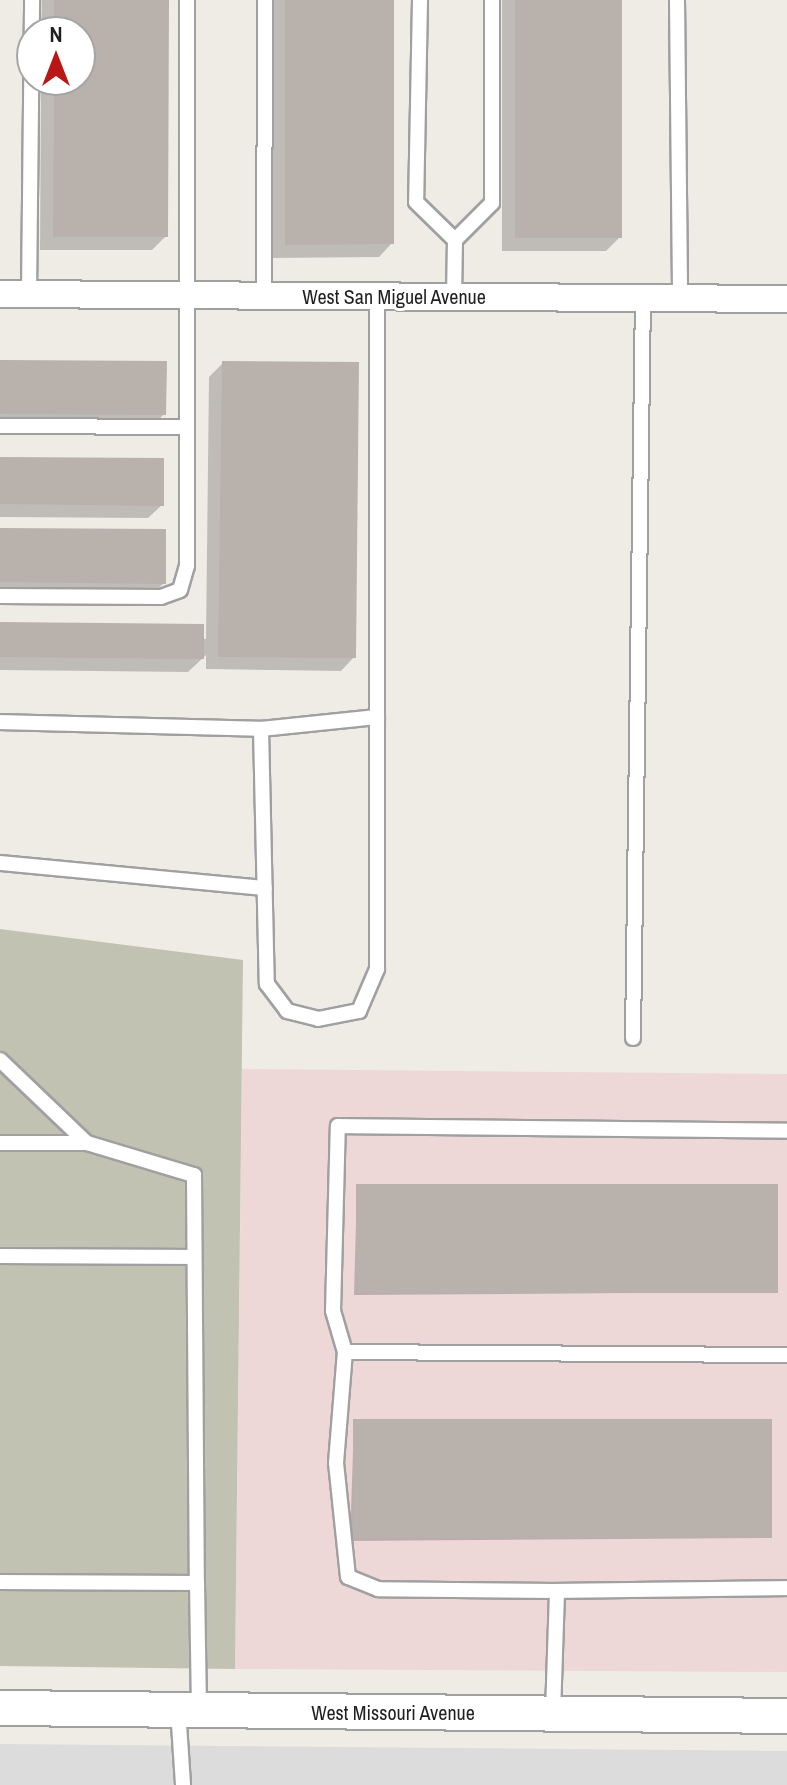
<!DOCTYPE html>
<html>
<head>
<meta charset="utf-8">
<style>
	body { margin:0 }
	#map { position:relative; width:787px; height:1785px; overflow:hidden; background:#efece6; font-family:"Archivo Narrow",sans-serif }
	div>[style] { position:absolute }
	.residential>* { inset:0; background:#dddcdc }
	.commercial>* { inset:0; background:#eed8d7 }
	.construction>* { inset:0; background:#c2c2b3 }
	.shadow>* { inset:0; background:#0003 }
	.building>* { inset:0; background:#b8b1ac }
	.roads { filter:drop-shadow(2px 0 #a0a0a0) drop-shadow(-2px 0 #a0a0a0) drop-shadow(0 2px #a0a0a0) drop-shadow(0 -2px #a0a0a0) }
	.service>* { height:14px; margin:-7px; padding:0 7px; transform-origin:7px; border-radius:7px; background:#fff }
	.minor>* { height:26px; margin:-13px; padding:0 13px; transform-origin:13px; border-radius:13px; background:#fff }
	.tertiary>* { height:34px; margin:-17px; padding:0 17px; transform-origin:17px; border-radius:17px; background:#fff }
	span { translate:-50% -50%; white-space:nowrap; text-align:center; line-height:1.15; -webkit-text-stroke:6px #fff; paint-order:stroke }
	.street-label { font-size:20px; color:#1f1f1f }
	.north { position:absolute; left:16px; top:16px; width:80px; height:80px; box-sizing:border-box; background:#fff; border:2px solid #a5a5a5; border-radius:50%; rotate:0deg; font-size:22px; font-weight:700; line-height:32px; text-align:center; color:#1f1f1f }
	.north::after { content:''; display:block; margin:auto; width:28px; height:36px; background:#b91615; clip-path:polygon(50% 0,100% 100%,50% 72%,0 100%) }
</style>
</head>
<body>
<div id="map">
	<div class="residential">
		<i style="clip-path:polygon(0 1744px,787px 1751px,787px 1785px,0 1785px)"></i>
	</div>
	<div class="commercial">
		<i style="clip-path:polygon(242px 1069px,787px 1074px,787px 1672px,235px 1669px)"></i>
	</div>
	<div class="construction">
		<i style="clip-path:polygon(0 929px,243px 960px,235px 1669px,0 1666px)"></i>
	</div>
	<div class="shadow">
		<i style="clip-path:polygon(42px 0,167px 0,166px 236px,152px 250px,40px 250px,41px 80px,80px 80px,80px 32px,41px 32px)"></i>
		<i style="clip-path:polygon(272px 0,392px 0,392px 243px,379px 257px,272px 258px)"></i>
		<i style="clip-path:polygon(502px 0,620px 0,620px 237px,606px 251px,502px 251px)"></i>
		<i style="clip-path:polygon(0 362px,164px 414px,151px 428px,0 427px)"></i>
		<i style="clip-path:polygon(223px 363px,354px 657px,341px 671px,206px 669px,206px 655px,188px 672px,0 670px,0 624px,206px 639px,209px 377px)"></i>
		<i style="clip-path:polygon(0 459px,162px 505px,148px 518px,0 517px)"></i>
		<i style="clip-path:polygon(0 530px,164px 583px,150px 596px,0 595px)"></i>
		<i style="clip-path:polygon(357px 1186px,776px 1292px,354px 1295px)"></i>
		<i style="clip-path:polygon(354px 1421px,770px 1538px,350px 1541px)"></i>
	</div>
	<div class="building">
		<i style="clip-path:polygon(54px 0,169px 0,168px 237px,53px 237px,54px 80px,80px 80px,80px 32px,54px 32px)"></i>
		<i style="clip-path:polygon(285px 0,394px 0,394px 244px,285px 245px)"></i>
		<i style="clip-path:polygon(515px 0,622px 0,622px 238px,515px 238px)"></i>
		<i style="clip-path:polygon(0 360px,167px 361px,166px 415px,0 414px)"></i>
		<i style="clip-path:polygon(222px 361px,359px 362px,356px 658px,218px 657px)"></i>
		<i style="clip-path:polygon(0 457px,164px 458px,164px 506px,0 504px)"></i>
		<i style="clip-path:polygon(0 528px,166px 529px,166px 584px,0 582px)"></i>
		<i style="clip-path:polygon(0 622px,204px 624px,204px 659px,0 657px)"></i>
		<i style="clip-path:polygon(356px 1184px,778px 1184px,778px 1293px,356px 1293px)"></i>
		<i style="clip-path:polygon(353px 1419px,772px 1419px,772px 1538px,353px 1538px)"></i>
	</div>
	<div class="roads">
		<div class="service">
			<i style="left:420px;top:0;width:202px;rotate:91.1deg"></i>
			<i style="left:416px;top:202px;width:54px;rotate:44.3deg"></i>
			<i style="left:455px;top:240px;width:57px;rotate:91deg"></i>
			<i style="left:677px;top:0;width:298px;rotate:89.4deg"></i>
			<i style="left:455px;top:240px;width:52px;rotate:-45deg"></i>
			<i style="left:492px;top:203px;width:203px;rotate:-90deg"></i>
			<i style="left:29px;top:295px;width:295px;rotate:-89.4deg"></i>
			<i style="left:264px;top:296px;width:296px;rotate:-89.8deg"></i>
			<i style="left:0;top:426px;width:185px;rotate:0.3deg"></i>
			<i style="left:0;top:596px;width:161px;rotate:0.4deg"></i>
			<i style="left:161px;top:597px;width:20px;rotate:-20deg"></i>
			<i style="left:180px;top:590px;width:25px;rotate:-74deg"></i>
			<i style="left:187px;top:566px;width:566px;rotate:-90deg"></i>
			<i style="left:377px;top:717px;width:117px;rotate:174.1deg"></i>
			<i style="left:261px;top:729px;width:255px;rotate:88.7deg"></i>
			<i style="left:267px;top:984px;width:34px;rotate:53deg"></i>
			<i style="left:287px;top:1011px;width:32px;rotate:14deg"></i>
			<i style="left:318px;top:1019px;width:42px;rotate:-11deg"></i>
			<i style="left:359px;top:1011px;width:46px;rotate:-66.8deg"></i>
			<i style="left:377px;top:969px;width:672px;rotate:-90deg"></i>
			<i style="left:0;top:722px;width:261px;rotate:1.5deg"></i>
			<i style="left:0;top:863px;width:266px;rotate:5.4deg"></i>
			<i style="left:633px;top:1038px;width:740px;rotate:-89.23deg"></i>
			<i style="left:0;top:1060px;width:120px;rotate:43.7deg"></i>
			<i style="left:87px;top:1143px;width:112px;rotate:16.7deg"></i>
			<i style="left:194px;top:1175px;width:408px;rotate:89.6deg"></i>
			<i style="left:0;top:1143px;width:87px"></i>
			<i style="left:0;top:1256px;width:192px;rotate:0.3deg"></i>
			<i style="left:345px;top:1352px;width:442px;rotate:0.4deg"></i>
			<i style="left:0;top:1582px;width:197px;rotate:0.3deg"></i>
			<i style="left:197px;top:1583px;width:127px;rotate:89.1deg"></i>
			<i style="left:557px;top:1591px;width:179px;rotate:-179.4deg"></i>
			<i style="left:378px;top:1589px;width:32px;rotate:-158deg"></i>
			<i style="left:348px;top:1577px;width:115px;rotate:-96deg"></i>
			<i style="left:336px;top:1463px;width:111px;rotate:-85.4deg"></i>
			<i style="left:345px;top:1352px;width:43px;rotate:-106.3deg"></i>
			<i style="left:333px;top:1311px;width:185px;rotate:-88.5deg"></i>
			<i style="left:338px;top:1126px;width:449px;rotate:0.6deg"></i>
			<i style="left:178px;top:1709px;width:76px;rotate:86.2deg"></i>
			<i style="left:553px;top:1713px;width:122px;rotate:-88.1deg"></i>
			<i style="left:557px;top:1591px;width:230px;rotate:-0.7deg"></i>
		</div>
		<div class="minor">
			<i style="left:0;top:294px;width:787px;rotate:0.36deg"></i>
		</div>
		<div class="tertiary">
			<i style="left:0;top:1708px;width:787px;rotate:0.58deg"></i>
		</div>
	</div>
	<div class="street-label">
		<span style="left:394px;top:296px">West San Miguel Avenue</span>
		<span style="left:393px;top:1712px">West Missouri Avenue</span>
	</div>
	<div class="north">N</div>
</div>
</body>
</html>
